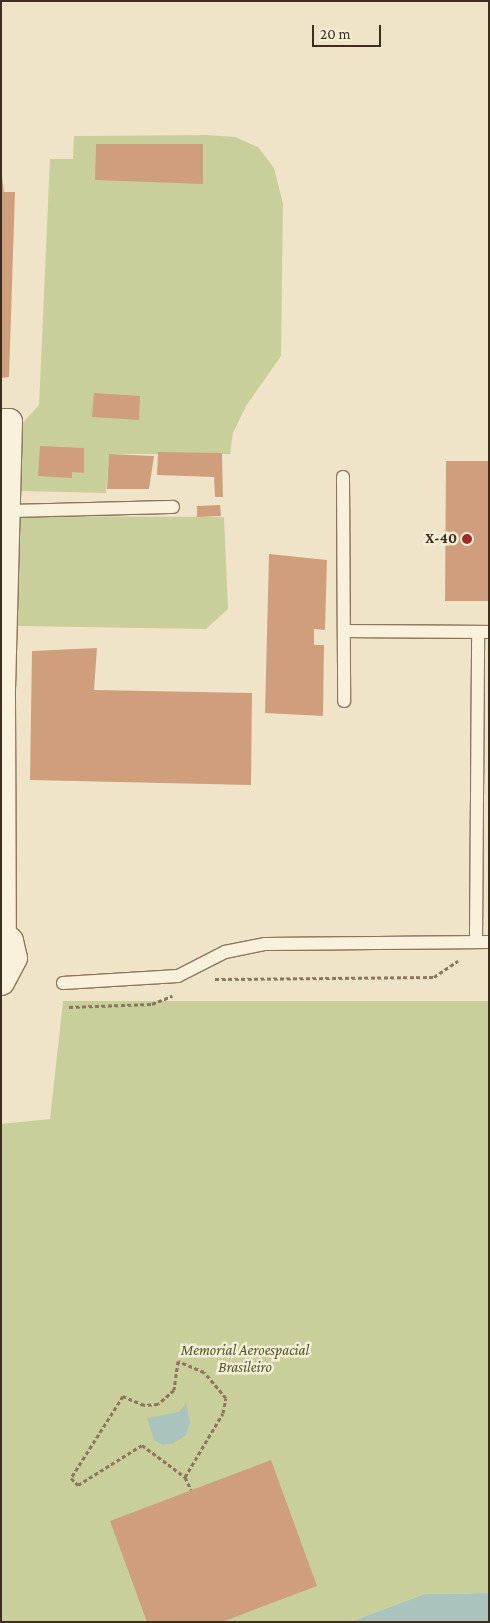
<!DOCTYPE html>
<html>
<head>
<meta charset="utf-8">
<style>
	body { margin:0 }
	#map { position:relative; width:490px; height:1623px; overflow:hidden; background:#f0e4c8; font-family:"Crimson Pro",serif }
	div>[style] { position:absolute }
	.green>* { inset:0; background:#c9cf9b }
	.water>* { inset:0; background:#a9c4bc }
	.building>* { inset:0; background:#cf9f7d }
	.path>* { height:3px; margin-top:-1.5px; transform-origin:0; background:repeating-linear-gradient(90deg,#8d765c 0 4px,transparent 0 6.5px) }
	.roads { filter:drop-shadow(1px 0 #8d765c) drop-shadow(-1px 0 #8d765c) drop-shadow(0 1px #8d765c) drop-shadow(0 -1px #8d765c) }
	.service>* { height:12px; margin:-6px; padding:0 6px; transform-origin:6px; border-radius:6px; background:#faf1dc }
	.minor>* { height:26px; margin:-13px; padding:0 13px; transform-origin:13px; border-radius:13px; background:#faf1dc }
	.dots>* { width:14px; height:14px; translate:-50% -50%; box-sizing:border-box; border:2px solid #f7eed8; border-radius:50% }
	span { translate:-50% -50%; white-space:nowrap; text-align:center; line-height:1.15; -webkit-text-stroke:5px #f7eed8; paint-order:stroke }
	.poi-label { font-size:15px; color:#3d2e20; font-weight:700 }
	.right { translate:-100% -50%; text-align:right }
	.park-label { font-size:15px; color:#4d5a26; font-style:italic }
	.frame { position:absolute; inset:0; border:2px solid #3d2e20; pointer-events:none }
	.scale { position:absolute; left:312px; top:25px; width:69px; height:22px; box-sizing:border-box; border:2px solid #3d2e20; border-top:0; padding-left:6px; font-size:15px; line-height:18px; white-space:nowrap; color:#3d2e20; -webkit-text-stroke:4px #f7eed8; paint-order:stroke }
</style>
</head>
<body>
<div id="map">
	<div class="green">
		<i style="clip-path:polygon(207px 135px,235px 137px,258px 147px,274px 168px,283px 204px,281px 356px,246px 406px,233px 433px,230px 454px,109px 454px,106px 493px,21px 491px,15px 485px,17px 429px,39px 405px,50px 159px,73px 159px,74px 136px)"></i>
		<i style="clip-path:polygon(16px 516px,224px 517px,228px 609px,206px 629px,15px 626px)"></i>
		<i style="clip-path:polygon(63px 1001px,489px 1001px,489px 1593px,425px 1594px,349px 1622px,1px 1622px,1px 1124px,50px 1119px)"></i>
	</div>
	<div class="water">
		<i style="clip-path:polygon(186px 1403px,190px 1422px,186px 1435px,174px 1443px,162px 1445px,154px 1440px,147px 1418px,179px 1412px)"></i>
		<i style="clip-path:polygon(489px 1593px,489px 1622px,349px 1622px,425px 1594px)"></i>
	</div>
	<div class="building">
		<i style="clip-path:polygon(96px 144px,203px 144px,203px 184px,95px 180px)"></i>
		<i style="clip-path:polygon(1px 168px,4px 192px,15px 192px,9px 377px,1px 378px)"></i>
		<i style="clip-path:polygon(94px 393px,140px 396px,139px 420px,92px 417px)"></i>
		<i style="clip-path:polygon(40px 446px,84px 448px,84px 473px,72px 472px,72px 478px,38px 476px)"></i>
		<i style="clip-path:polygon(158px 452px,222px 453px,223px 497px,215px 497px,214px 477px,157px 475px)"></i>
		<i style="clip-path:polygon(109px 454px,154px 456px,149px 489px,107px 489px)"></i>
		<i style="clip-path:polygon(446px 461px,489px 461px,489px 601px,445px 601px)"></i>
		<i style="clip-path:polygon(220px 505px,221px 516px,197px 517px,197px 506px)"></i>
		<i style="clip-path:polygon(269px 554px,327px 560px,325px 630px,314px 629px,314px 645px,324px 645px,323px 716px,265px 713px)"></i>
		<i style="clip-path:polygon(97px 648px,94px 690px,252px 693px,251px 785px,30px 780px,32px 651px)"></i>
		<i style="clip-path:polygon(271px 1460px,317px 1586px,222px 1622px,147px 1622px,110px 1521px)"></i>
	</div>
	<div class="path">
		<i style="left:215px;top:979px;width:219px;rotate:-0.5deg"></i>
		<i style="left:434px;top:977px;width:29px;rotate:-34deg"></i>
		<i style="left:69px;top:1007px;width:83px;rotate:-2.1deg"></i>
		<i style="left:152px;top:1004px;width:22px;rotate:-22deg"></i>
		<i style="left:185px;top:1477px;width:74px;rotate:-59.3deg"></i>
		<i style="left:223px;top:1413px;width:15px;rotate:-79deg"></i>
		<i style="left:226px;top:1398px;width:34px;rotate:-130deg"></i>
		<i style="left:204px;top:1372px;width:28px;rotate:-157deg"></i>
		<i style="left:178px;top:1361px;width:29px;rotate:98deg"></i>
		<i style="left:174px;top:1390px;width:21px;rotate:139deg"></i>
		<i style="left:158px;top:1404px;width:14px;rotate:176deg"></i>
		<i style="left:144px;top:1405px;width:23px;rotate:-157deg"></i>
		<i style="left:123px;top:1396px;width:97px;rotate:122.4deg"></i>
		<i style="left:71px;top:1478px;width:10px;rotate:45deg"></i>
		<i style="left:78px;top:1485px;width:75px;rotate:-32deg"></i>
		<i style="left:142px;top:1445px;width:54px;rotate:36.7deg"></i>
		<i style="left:185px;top:1477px;width:14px;rotate:65deg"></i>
	</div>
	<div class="roads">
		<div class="service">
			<i style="left:343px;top:477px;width:224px;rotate:89.7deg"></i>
			<i style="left:7px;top:511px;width:166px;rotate:-1.4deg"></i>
			<i style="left:346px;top:631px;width:143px;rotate:0.4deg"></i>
			<i style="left:476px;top:941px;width:309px;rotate:-89.6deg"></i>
			<i style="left:63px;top:983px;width:115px;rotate:-3.5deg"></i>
			<i style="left:178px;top:976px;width:53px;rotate:-27.1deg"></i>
			<i style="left:225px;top:952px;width:41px;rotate:-11.3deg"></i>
			<i style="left:265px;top:944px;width:224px;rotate:-0.5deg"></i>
		</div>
		<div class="minor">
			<i style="left:1px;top:422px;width:8px"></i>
			<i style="left:9px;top:422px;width:276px;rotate:91.5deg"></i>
			<i style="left:2px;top:698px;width:236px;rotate:89.8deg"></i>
			<i style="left:1px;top:933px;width:12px;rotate:42deg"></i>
			<i style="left:10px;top:941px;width:17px;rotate:77deg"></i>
			<i style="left:14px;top:958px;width:27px;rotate:118deg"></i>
		</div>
	</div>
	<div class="dots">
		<i style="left:467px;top:539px;background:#9e2a2b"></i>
	</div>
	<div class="poi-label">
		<span class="right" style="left:457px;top:539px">X-40</span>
	</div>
	<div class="park-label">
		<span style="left:245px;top:1359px">Memorial Aeroespacial<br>Brasileiro</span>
	</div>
	<div class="frame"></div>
	<div class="scale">20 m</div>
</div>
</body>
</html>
